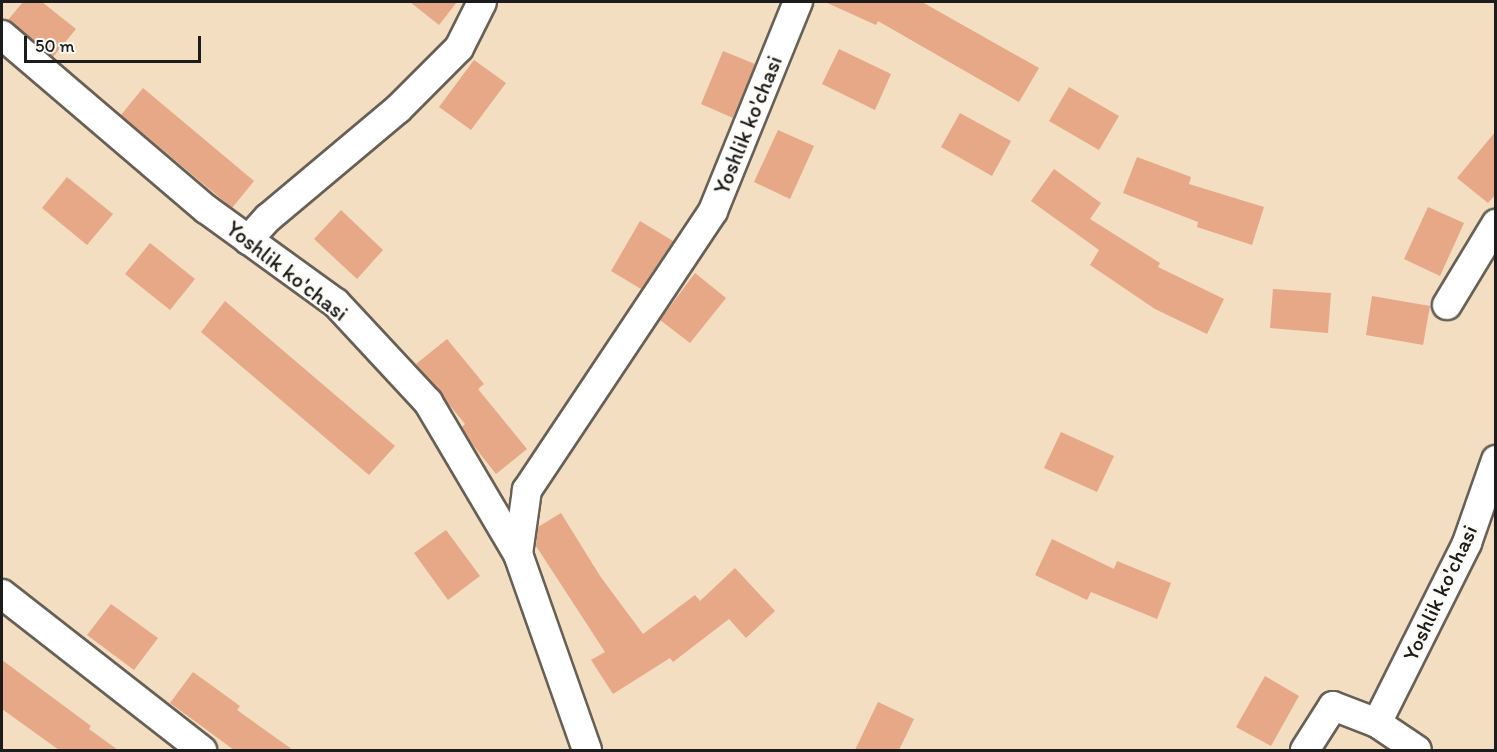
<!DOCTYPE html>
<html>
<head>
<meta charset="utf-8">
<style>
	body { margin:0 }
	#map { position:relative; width:1497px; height:752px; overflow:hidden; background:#f3dec1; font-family:Itim,sans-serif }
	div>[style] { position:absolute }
	.building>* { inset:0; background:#e6a886 }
	.roads { filter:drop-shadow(2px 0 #676056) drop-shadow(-2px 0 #676056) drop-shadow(0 2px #676056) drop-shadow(0 -2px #676056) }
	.street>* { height:28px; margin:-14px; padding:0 14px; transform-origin:14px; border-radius:14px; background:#fff }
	span { translate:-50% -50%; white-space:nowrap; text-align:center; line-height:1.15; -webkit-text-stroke:4.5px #fdfcf7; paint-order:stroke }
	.street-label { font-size:22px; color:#1c1c1c }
	.frame { position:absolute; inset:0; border:3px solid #1c1c1c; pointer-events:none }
	.scale { position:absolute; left:24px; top:36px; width:177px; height:27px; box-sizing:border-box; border:3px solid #1c1c1c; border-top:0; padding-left:8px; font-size:18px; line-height:21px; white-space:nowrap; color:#1c1c1c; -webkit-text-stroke:4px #fdfcf7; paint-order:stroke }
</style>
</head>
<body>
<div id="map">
	<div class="building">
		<i style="clip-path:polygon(23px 2px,42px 2px,76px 29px,53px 57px,8px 20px)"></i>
		<i style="clip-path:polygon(410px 2px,457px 2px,439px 25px)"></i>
		<i style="clip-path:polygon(825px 2px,922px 2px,1039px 68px,1019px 102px,878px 21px,876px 25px)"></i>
		<i style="clip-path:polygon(839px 49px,891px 74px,875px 110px,822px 84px)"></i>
		<i style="clip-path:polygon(723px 51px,755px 64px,733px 118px,701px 104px)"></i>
		<i style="clip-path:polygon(474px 60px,506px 83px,471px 130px,439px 107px)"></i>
		<i style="clip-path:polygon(1069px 87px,1119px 116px,1099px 150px,1049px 121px)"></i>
		<i style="clip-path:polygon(143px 88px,254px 181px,232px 208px,121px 115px)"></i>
		<i style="clip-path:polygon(960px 113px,1011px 141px,992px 176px,941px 147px)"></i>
		<i style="clip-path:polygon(778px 130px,814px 146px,790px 199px,754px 182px)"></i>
		<i style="clip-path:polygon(1496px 131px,1496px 194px,1488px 203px,1457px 178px)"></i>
		<i style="clip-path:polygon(1137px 157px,1191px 177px,1189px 184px,1264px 207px,1252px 245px,1197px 227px,1198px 222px,1123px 193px)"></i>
		<i style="clip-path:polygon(1054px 169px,1101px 203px,1090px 219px,1160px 263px,1158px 267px,1224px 299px,1207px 334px,1155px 309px,1090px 265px,1099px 250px,1031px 201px)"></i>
		<i style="clip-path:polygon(67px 177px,113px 214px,87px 245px,42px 208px)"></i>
		<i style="clip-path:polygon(1428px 207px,1464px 223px,1440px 276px,1404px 259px)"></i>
		<i style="clip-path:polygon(341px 210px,383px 250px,357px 279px,314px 239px)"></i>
		<i style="clip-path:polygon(640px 221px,673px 241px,641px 289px,611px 271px)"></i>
		<i style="clip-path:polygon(150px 243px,195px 279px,170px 310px,125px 274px)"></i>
		<i style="clip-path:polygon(695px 273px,726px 298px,690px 343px,660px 320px)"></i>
		<i style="clip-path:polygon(1273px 289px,1331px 293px,1328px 333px,1270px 328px)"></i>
		<i style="clip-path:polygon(1372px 296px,1430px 306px,1423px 345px,1366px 335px)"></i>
		<i style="clip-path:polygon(225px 301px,395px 446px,369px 475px,201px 332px)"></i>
		<i style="clip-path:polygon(447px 339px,484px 384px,478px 389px,527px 449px,496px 474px,473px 445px,462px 427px,465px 424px,416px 364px)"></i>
		<i style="clip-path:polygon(1061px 432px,1114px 456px,1097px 492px,1044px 468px)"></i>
		<i style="clip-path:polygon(561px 513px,600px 576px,643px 634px,695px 595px,700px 601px,735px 568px,775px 611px,746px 638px,729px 619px,673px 662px,670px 658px,613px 694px,591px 660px,605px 652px,536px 546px,538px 527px)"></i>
		<i style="clip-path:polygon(446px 530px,480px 576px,448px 600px,414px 553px)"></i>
		<i style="clip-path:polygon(1052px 539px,1114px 569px,1117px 561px,1171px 583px,1157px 619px,1091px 592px,1087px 600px,1035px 575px)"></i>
		<i style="clip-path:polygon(111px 604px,158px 638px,134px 670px,87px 635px)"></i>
		<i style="clip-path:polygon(2px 660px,91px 726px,89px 729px,118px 750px,59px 750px,2px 709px)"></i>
		<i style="clip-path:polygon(193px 672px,240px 706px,237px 710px,293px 750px,234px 750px,170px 703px)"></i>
		<i style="clip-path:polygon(1265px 676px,1299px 696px,1271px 746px,1236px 727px)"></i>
		<i style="clip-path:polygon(878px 702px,914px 719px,899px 750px,855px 750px)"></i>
	</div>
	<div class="roads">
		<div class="street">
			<i style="left:2px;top:35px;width:268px;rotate:40.5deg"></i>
			<i style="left:206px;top:209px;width:160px;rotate:35.9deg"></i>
			<i style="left:336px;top:303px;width:135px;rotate:47.1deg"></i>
			<i style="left:428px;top:402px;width:177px;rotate:59.4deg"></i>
			<i style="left:518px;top:554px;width:208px;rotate:70.6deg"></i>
			<i style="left:248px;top:240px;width:30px;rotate:-48deg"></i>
			<i style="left:268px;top:218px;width:170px;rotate:-40deg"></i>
			<i style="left:398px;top:109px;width:86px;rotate:-45deg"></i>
			<i style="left:459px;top:48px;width:51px;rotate:-63.4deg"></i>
			<i style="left:1447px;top:305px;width:95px;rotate:-58.8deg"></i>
			<i style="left:518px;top:554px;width:65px;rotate:-82deg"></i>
			<i style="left:527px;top:490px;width:335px;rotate:-56.3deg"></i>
			<i style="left:713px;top:211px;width:226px;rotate:-67.9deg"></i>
			<i style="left:2px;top:594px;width:254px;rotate:38deg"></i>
			<i style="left:1377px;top:723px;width:201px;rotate:-63.4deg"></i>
			<i style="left:1467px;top:543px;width:88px;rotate:-70.7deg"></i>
			<i style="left:1305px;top:750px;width:52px;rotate:-57.5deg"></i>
			<i style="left:1333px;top:706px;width:47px;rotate:21.1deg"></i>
			<i style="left:1377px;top:723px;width:48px;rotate:34deg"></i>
		</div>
	</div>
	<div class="street-label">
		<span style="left:748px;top:125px;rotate:-68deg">Yoshlik ko'chasi</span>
		<span style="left:287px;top:271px;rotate:38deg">Yoshlik ko'chasi</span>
		<span style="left:1440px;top:593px;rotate:-65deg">Yoshlik ko'chasi</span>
	</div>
	<div class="frame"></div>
	<div class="scale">50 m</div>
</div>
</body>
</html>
